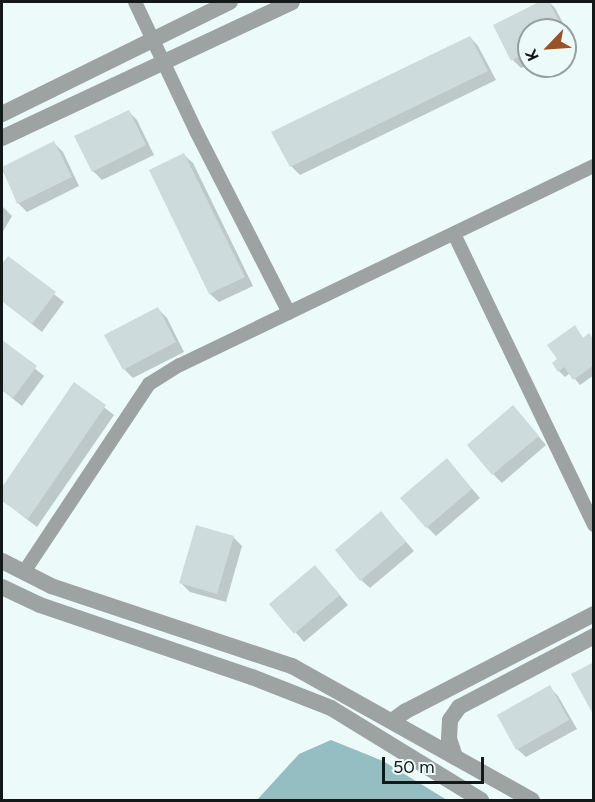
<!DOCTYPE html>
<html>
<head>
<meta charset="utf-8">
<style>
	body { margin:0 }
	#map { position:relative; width:595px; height:802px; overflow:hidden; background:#edfafa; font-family:Figtree,sans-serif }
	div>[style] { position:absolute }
	.forest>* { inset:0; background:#94bec1 }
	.shadow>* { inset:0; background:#0003 }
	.building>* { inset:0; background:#cedbdc }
	.minor>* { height:14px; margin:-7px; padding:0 7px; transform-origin:7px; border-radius:7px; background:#9da2a2 }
	.tertiary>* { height:16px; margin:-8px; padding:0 8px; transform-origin:8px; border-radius:8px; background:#9da2a2 }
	span { translate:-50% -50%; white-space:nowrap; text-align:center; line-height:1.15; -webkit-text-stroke:4.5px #edfafa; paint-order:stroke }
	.frame { position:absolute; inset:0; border:3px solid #131818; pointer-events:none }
	.north { position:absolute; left:517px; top:18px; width:60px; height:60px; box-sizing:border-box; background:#edfafa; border:2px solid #96a0a0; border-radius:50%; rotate:245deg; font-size:16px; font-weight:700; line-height:24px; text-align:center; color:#131818 }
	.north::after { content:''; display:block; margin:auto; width:21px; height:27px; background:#975227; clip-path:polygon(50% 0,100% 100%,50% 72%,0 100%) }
	.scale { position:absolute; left:382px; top:757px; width:102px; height:27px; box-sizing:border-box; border:3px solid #131818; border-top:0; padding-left:8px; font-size:18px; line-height:21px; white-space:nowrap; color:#131818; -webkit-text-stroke:4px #edfafa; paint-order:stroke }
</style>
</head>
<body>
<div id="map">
	<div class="forest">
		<i style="clip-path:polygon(331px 740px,383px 761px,447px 800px,257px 800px,299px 754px)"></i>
	</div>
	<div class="shadow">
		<i style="clip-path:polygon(542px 2px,549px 2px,555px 8px,573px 42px,565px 46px,565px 30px,529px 30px,529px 65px,521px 68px,513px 60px,495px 26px)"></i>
		<i style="clip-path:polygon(470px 37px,478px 46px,496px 80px,300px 175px,291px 166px)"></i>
		<i style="clip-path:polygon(129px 112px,137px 120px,154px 155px,102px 180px,93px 171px)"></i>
		<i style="clip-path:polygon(54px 143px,63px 152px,79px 186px,27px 212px,18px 203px,2px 169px)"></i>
		<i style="clip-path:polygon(184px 155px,193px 163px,253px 286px,219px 302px,210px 294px,151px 170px)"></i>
		<i style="clip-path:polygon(2px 206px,12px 216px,2px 233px)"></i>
		<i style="clip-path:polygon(8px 258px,64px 302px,42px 332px,2px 301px,2px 266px)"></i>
		<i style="clip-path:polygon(158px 309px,167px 318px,184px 352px,133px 378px,124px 369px)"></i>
		<i style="clip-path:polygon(574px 327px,584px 339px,594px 340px,594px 375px,580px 385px,570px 373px,565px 377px,559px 371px,559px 360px)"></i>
		<i style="clip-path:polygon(2px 341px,44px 376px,22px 406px,2px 390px)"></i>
		<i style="clip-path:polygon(74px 384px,114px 415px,37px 527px,2px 500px,2px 490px)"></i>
		<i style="clip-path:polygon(521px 416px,546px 445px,502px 483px,493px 474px)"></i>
		<i style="clip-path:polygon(455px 469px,480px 498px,436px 536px,427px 527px)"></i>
		<i style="clip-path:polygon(389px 522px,414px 551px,370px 588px,361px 580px)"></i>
		<i style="clip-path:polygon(233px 537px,242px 546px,226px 602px,190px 592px,181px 583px)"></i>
		<i style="clip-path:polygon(323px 576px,348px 605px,304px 642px,271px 604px)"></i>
		<i style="clip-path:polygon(549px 687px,558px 696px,577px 729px,526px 757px,517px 749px)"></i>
	</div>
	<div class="building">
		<i style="clip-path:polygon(539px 2px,549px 2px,564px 30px,529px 30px,529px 51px,511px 61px,493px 25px)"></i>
		<i style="clip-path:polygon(470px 36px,488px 71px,290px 167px,271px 132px)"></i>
		<i style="clip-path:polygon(129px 110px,146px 145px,92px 172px,74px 136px)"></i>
		<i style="clip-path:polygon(54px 141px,72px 177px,17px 204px,2px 167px)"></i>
		<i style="clip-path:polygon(184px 153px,245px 277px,209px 294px,149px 170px)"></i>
		<i style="clip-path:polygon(8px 256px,56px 292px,32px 324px,2px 301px,2px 264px)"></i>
		<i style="clip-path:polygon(158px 307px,176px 342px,123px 370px,104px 335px)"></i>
		<i style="clip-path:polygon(575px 325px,583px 338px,589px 333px,594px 340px,594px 365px,573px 380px,564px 367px,558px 372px,552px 363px,557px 359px,547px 345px)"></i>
		<i style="clip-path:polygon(2px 340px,37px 366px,13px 398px,2px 389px)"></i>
		<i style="clip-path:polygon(74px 382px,106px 405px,28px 519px,2px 501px,2px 487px)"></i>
		<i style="clip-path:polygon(513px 405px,539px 436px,492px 475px,467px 445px)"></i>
		<i style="clip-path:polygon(447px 458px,472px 489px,426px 528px,400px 498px)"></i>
		<i style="clip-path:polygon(381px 511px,406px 542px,360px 581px,335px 550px)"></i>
		<i style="clip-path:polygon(196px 525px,234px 536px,217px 594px,179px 583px)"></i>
		<i style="clip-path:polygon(315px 565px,340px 595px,294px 634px,269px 604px)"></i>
		<i style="clip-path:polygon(594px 662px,594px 716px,571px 674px)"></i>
		<i style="clip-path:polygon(550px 685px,569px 720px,516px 750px,497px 715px)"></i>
	</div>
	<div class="minor">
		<i style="left:135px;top:2px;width:145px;rotate:64.7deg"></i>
		<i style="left:197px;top:133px;width:202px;rotate:62.9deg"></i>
		<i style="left:454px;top:234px;width:323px;rotate:64.3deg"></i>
		<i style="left:24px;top:572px;width:226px;rotate:-56.4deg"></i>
		<i style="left:149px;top:384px;width:36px;rotate:-32deg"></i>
		<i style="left:180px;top:365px;width:459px;rotate:-25.7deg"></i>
	</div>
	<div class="tertiary">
		<i style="left:2px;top:114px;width:254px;rotate:-26.2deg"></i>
		<i style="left:2px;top:138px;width:320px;rotate:-25.1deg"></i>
		<i style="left:2px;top:561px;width:55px;rotate:27deg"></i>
		<i style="left:51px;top:586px;width:254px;rotate:18.4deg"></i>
		<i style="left:292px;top:666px;width:275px;rotate:29.2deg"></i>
		<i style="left:2px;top:587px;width:42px;rotate:25.3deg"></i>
		<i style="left:40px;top:605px;width:224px;rotate:18.8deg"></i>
		<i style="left:252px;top:677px;width:85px;rotate:21.4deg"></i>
		<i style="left:331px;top:708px;width:176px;rotate:31.5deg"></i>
		<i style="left:392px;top:721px;width:17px;rotate:-36deg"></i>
		<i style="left:406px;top:711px;width:212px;rotate:-27.3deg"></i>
		<i style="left:455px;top:757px;width:19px;rotate:-108deg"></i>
		<i style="left:449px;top:739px;width:19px;rotate:-87deg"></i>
		<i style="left:450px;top:720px;width:16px;rotate:-55deg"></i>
		<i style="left:459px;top:707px;width:153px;rotate:-27.7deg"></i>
	</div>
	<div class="frame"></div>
	<div class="north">K</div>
	<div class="scale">50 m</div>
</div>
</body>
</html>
